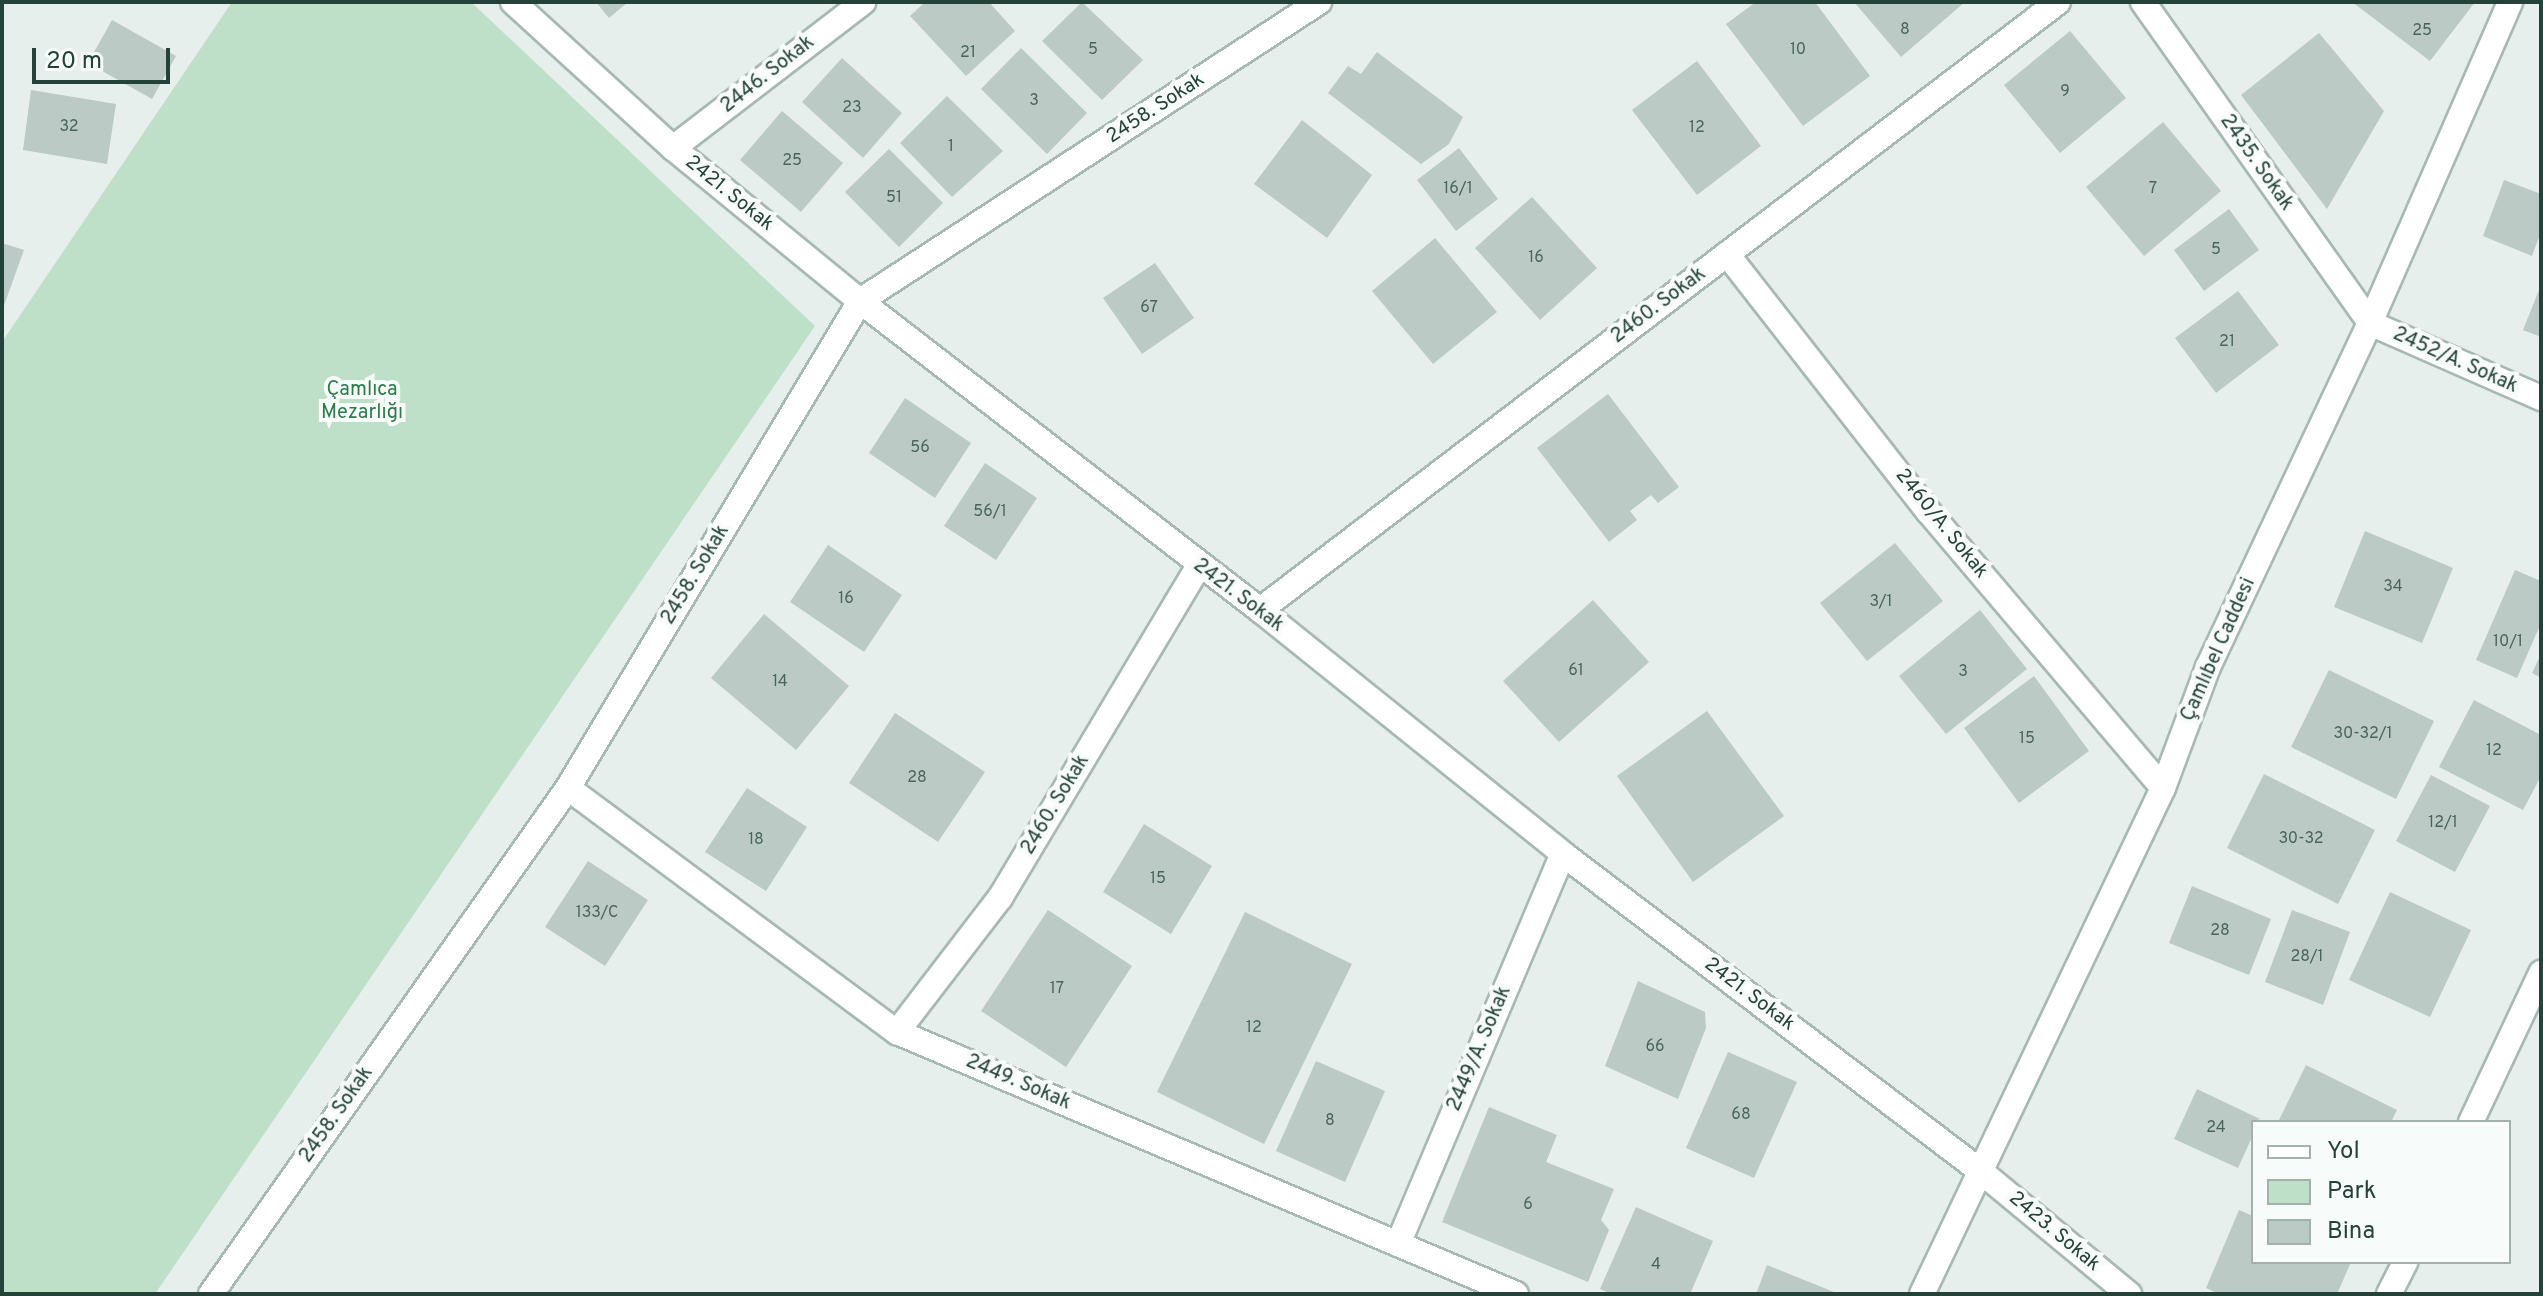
<!DOCTYPE html>
<html>
<head>
<meta charset="utf-8">
<style>
	body { margin:0 }
	#map { position:relative; width:2543px; height:1296px; overflow:hidden; background:#e6efeb; font-family:Overpass,sans-serif }
	div>[style] { position:absolute }
	.green>* { inset:0; background:#bfe0c8 }
	.building>* { inset:0; background:#bbcac4 }
	.roads { filter:drop-shadow(2px 0 #a8b8b2) drop-shadow(-2px 0 #a8b8b2) drop-shadow(0 2px #a8b8b2) drop-shadow(0 -2px #a8b8b2) }
	.street>* { height:24px; margin:-12px; padding:0 12px; transform-origin:12px; border-radius:12px; background:#fff }
	.secondary>* { height:24px; margin:-12px; padding:0 12px; transform-origin:12px; border-radius:12px; background:#fff }
	span { translate:-50% -50%; white-space:nowrap; text-align:center; line-height:1.15; -webkit-text-stroke:8px #f7fbf9; paint-order:stroke }
	.number-label { font-size:16px; color:#4a645c }
	.number-label span { -webkit-text-stroke-width:0 }
	.street-label { font-size:20px; color:#24423a }
	.park-label { font-size:20px; color:#2d7a4b }
	.frame { position:absolute; inset:0; border:4px solid #24423a; pointer-events:none }
	.legend { position:absolute; left:2251px; top:1120px; width:260px; height:144px; box-sizing:border-box; background:#f7fbf9; border:2px solid #a3b1ad; margin:0; padding:10px 14px; list-style:none; font-size:24px; color:#24423a }
	.legend li { display:flex; align-items:center; gap:16px; height:40px }
	.legend b { width:40px; border:2px solid #a3b1ad }
	.scale { position:absolute; left:32px; top:48px; width:138px; height:36px; box-sizing:border-box; border:4px solid #24423a; border-top:0; padding-left:10px; font-size:24px; line-height:28px; white-space:nowrap; color:#24423a; -webkit-text-stroke:6px #f7fbf9; paint-order:stroke }
</style>
</head>
<body>
<div id="map">
	<div class="green">
		<i style="clip-path:polygon(232px 2px,471px 2px,815px 326px,155px 1294px,2px 1294px,2px 342px)"></i>
	</div>
	<div class="building">
		<i style="clip-path:polygon(596px 2px,628px 2px,609px 18px)"></i>
		<i style="clip-path:polygon(925px 2px,989px 2px,1015px 31px,966px 76px,910px 16px)"></i>
		<i style="clip-path:polygon(1082px 2px,1143px 60px,1102px 100px,1042px 41px)"></i>
		<i style="clip-path:polygon(1756px 2px,1815px 2px,1870px 76px,1803px 126px,1726px 24px)"></i>
		<i style="clip-path:polygon(1854px 2px,1965px 2px,1901px 57px)"></i>
		<i style="clip-path:polygon(2352px 2px,2475px 2px,2430px 61px)"></i>
		<i style="clip-path:polygon(112px 20px,176px 56px,152px 99px,88px 63px)"></i>
		<i style="clip-path:polygon(2070px 31px,2126px 98px,2060px 153px,2004px 85px)"></i>
		<i style="clip-path:polygon(2319px 33px,2384px 111px,2327px 209px,2241px 95px)"></i>
		<i style="clip-path:polygon(1021px 48px,1087px 113px,1047px 154px,981px 89px)"></i>
		<i style="clip-path:polygon(1377px 52px,1463px 117px,1449px 144px,1421px 164px,1328px 93px,1348px 66px,1361px 74px)"></i>
		<i style="clip-path:polygon(842px 58px,902px 113px,863px 158px,802px 102px)"></i>
		<i style="clip-path:polygon(1697px 61px,1761px 146px,1697px 195px,1632px 110px)"></i>
		<i style="clip-path:polygon(31px 90px,116px 104px,107px 164px,23px 150px)"></i>
		<i style="clip-path:polygon(947px 96px,1003px 151px,952px 197px,900px 143px)"></i>
		<i style="clip-path:polygon(782px 111px,843px 163px,801px 212px,740px 160px)"></i>
		<i style="clip-path:polygon(1302px 120px,1372px 175px,1327px 238px,1254px 184px)"></i>
		<i style="clip-path:polygon(2163px 122px,2221px 191px,2144px 256px,2086px 187px)"></i>
		<i style="clip-path:polygon(1459px 148px,1498px 199px,1456px 231px,1417px 180px)"></i>
		<i style="clip-path:polygon(889px 149px,943px 203px,899px 247px,845px 192px)"></i>
		<i style="clip-path:polygon(2504px 180px,2541px 194px,2541px 232px,2532px 256px,2483px 236px)"></i>
		<i style="clip-path:polygon(1532px 197px,1597px 268px,1540px 320px,1475px 248px)"></i>
		<i style="clip-path:polygon(2229px 209px,2259px 250px,2204px 291px,2174px 250px)"></i>
		<i style="clip-path:polygon(1435px 238px,1497px 312px,1433px 364px,1372px 291px)"></i>
		<i style="clip-path:polygon(2px 243px,24px 250px,2px 311px)"></i>
		<i style="clip-path:polygon(1155px 263px,1194px 318px,1142px 354px,1103px 298px)"></i>
		<i style="clip-path:polygon(2541px 285px,2541px 337px,2523px 330px)"></i>
		<i style="clip-path:polygon(2238px 291px,2279px 345px,2216px 393px,2175px 338px)"></i>
		<i style="clip-path:polygon(1608px 394px,1679px 487px,1658px 503px,1651px 495px,1630px 511px,1637px 520px,1609px 542px,1537px 448px)"></i>
		<i style="clip-path:polygon(905px 398px,971px 443px,935px 498px,869px 453px)"></i>
		<i style="clip-path:polygon(985px 463px,1037px 498px,996px 560px,944px 526px)"></i>
		<i style="clip-path:polygon(2365px 531px,2453px 568px,2422px 643px,2334px 607px)"></i>
		<i style="clip-path:polygon(1895px 543px,1943px 601px,1867px 661px,1820px 603px)"></i>
		<i style="clip-path:polygon(828px 545px,902px 595px,864px 652px,790px 602px)"></i>
		<i style="clip-path:polygon(2515px 570px,2541px 581px,2541px 623px,2517px 678px,2476px 660px)"></i>
		<i style="clip-path:polygon(1593px 600px,1649px 662px,1559px 742px,1503px 681px)"></i>
		<i style="clip-path:polygon(1980px 610px,2027px 669px,1946px 734px,1899px 676px)"></i>
		<i style="clip-path:polygon(764px 614px,849px 686px,796px 750px,711px 678px)"></i>
		<i style="clip-path:polygon(2541px 654px,2541px 678px,2532px 673px)"></i>
		<i style="clip-path:polygon(2329px 670px,2434px 721px,2396px 799px,2291px 747px)"></i>
		<i style="clip-path:polygon(2034px 676px,2089px 751px,2019px 803px,1964px 728px)"></i>
		<i style="clip-path:polygon(2474px 700px,2541px 735px,2541px 776px,2523px 810px,2439px 767px)"></i>
		<i style="clip-path:polygon(1707px 711px,1784px 816px,1693px 882px,1617px 776px)"></i>
		<i style="clip-path:polygon(895px 713px,985px 772px,938px 842px,849px 783px)"></i>
		<i style="clip-path:polygon(2264px 774px,2375px 830px,2338px 904px,2227px 848px)"></i>
		<i style="clip-path:polygon(2431px 775px,2490px 806px,2455px 872px,2396px 841px)"></i>
		<i style="clip-path:polygon(747px 788px,807px 827px,766px 891px,705px 852px)"></i>
		<i style="clip-path:polygon(1144px 824px,1212px 866px,1171px 934px,1103px 892px)"></i>
		<i style="clip-path:polygon(588px 861px,648px 900px,605px 966px,545px 927px)"></i>
		<i style="clip-path:polygon(2192px 886px,2271px 919px,2249px 975px,2169px 943px)"></i>
		<i style="clip-path:polygon(2390px 892px,2471px 930px,2430px 1017px,2349px 980px)"></i>
		<i style="clip-path:polygon(1048px 910px,1132px 966px,1066px 1067px,981px 1011px)"></i>
		<i style="clip-path:polygon(2292px 910px,2350px 932px,2323px 1005px,2265px 982px)"></i>
		<i style="clip-path:polygon(1245px 912px,1352px 964px,1264px 1144px,1157px 1092px)"></i>
		<i style="clip-path:polygon(1638px 981px,1705px 1012px,1706px 1028px,1678px 1099px,1605px 1066px)"></i>
		<i style="clip-path:polygon(1728px 1052px,1797px 1082px,1754px 1178px,1686px 1148px)"></i>
		<i style="clip-path:polygon(1316px 1061px,1385px 1091px,1345px 1182px,1276px 1151px)"></i>
		<i style="clip-path:polygon(2306px 1065px,2397px 1110px,2391px 1122px,2278px 1122px)"></i>
		<i style="clip-path:polygon(2197px 1089px,2260px 1119px,2253px 1122px,2253px 1135px,2238px 1168px,2174px 1139px)"></i>
		<i style="clip-path:polygon(1489px 1107px,1557px 1135px,1546px 1162px,1614px 1189px,1601px 1220px,1609px 1230px,1588px 1282px,1442px 1222px)"></i>
		<i style="clip-path:polygon(1636px 1207px,1713px 1241px,1690px 1294px,1611px 1294px,1600px 1289px)"></i>
		<i style="clip-path:polygon(2239px 1210px,2253px 1216px,2253px 1262px,2351px 1262px,2337px 1294px,2219px 1294px,2206px 1288px)"></i>
		<i style="clip-path:polygon(1767px 1265px,1839px 1294px,1756px 1294px)"></i>
	</div>
	<div class="roads">
		<div class="street">
			<i style="left:513px;top:2px;width:217px;rotate:42.4deg"></i>
			<i style="left:673px;top:148px;width:242px;rotate:39.3deg"></i>
			<i style="left:860px;top:301px;width:505px;rotate:37.69deg"></i>
			<i style="left:1260px;top:610px;width:389px;rotate:38.8deg"></i>
			<i style="left:1563px;top:854px;width:522px;rotate:37.22deg"></i>
			<i style="left:1979px;top:1170px;width:195px;rotate:39.6deg"></i>
			<i style="left:2143px;top:2px;width:393px;rotate:54.7deg"></i>
			<i style="left:2370px;top:323px;width:187px;rotate:23.7deg"></i>
			<i style="left:673px;top:148px;width:240px;rotate:-37.5deg"></i>
			<i style="left:1727px;top:254px;width:326px;rotate:52deg"></i>
			<i style="left:1928px;top:511px;width:363px;rotate:49.7deg"></i>
			<i style="left:1260px;top:610px;width:1003px;rotate:-37.3deg"></i>
			<i style="left:568px;top:788px;width:410px;rotate:36.6deg"></i>
			<i style="left:897px;top:1032px;width:672px;rotate:22.94deg"></i>
			<i style="left:897px;top:1032px;width:169px;rotate:-52.5deg"></i>
			<i style="left:1000px;top:898px;width:386px;rotate:-59.1deg"></i>
			<i style="left:2471px;top:1122px;width:165px;rotate:-64.8deg"></i>
			<i style="left:1398px;top:1244px;width:423px;rotate:-67.1deg"></i>
			<i style="left:211px;top:1294px;width:619px;rotate:-54.8deg"></i>
			<i style="left:568px;top:788px;width:568px;rotate:-59.05deg"></i>
			<i style="left:860px;top:301px;width:548px;rotate:-33.08deg"></i>
			<i style="left:2389px;top:1294px;width:36px;rotate:-63deg"></i>
		</div>
		<div class="secondary">
			<i style="left:1922px;top:1294px;width:560px;rotate:-64.53deg"></i>
			<i style="left:2163px;top:788px;width:129px;rotate:-69.6deg"></i>
			<i style="left:2208px;top:667px;width:380px;rotate:-64.8deg"></i>
			<i style="left:2370px;top:323px;width:350px;rotate:-66.4deg"></i>
		</div>
	</div>
	<div class="number-label">
		<span style="left:1905px;top:30px">8</span>
		<span style="left:2422px;top:31px">25</span>
		<span style="left:1093px;top:50px">5</span>
		<span style="left:1798px;top:50px">10</span>
		<span style="left:968px;top:53px">21</span>
		<span style="left:2065px;top:92px">9</span>
		<span style="left:1034px;top:101px">3</span>
		<span style="left:852px;top:108px">23</span>
		<span style="left:69px;top:127px">32</span>
		<span style="left:1697px;top:128px">12</span>
		<span style="left:951px;top:147px">1</span>
		<span style="left:792px;top:161px">25</span>
		<span style="left:1458px;top:189px">16/1</span>
		<span style="left:2153px;top:189px">7</span>
		<span style="left:894px;top:198px">51</span>
		<span style="left:2216px;top:250px">5</span>
		<span style="left:1536px;top:258px">16</span>
		<span style="left:1149px;top:308px">67</span>
		<span style="left:2227px;top:342px">21</span>
		<span style="left:920px;top:448px">56</span>
		<span style="left:990px;top:512px">56/1</span>
		<span style="left:2393px;top:587px">34</span>
		<span style="left:846px;top:599px">16</span>
		<span style="left:1881px;top:602px">3/1</span>
		<span style="left:2508px;top:642px">10/1</span>
		<span style="left:1576px;top:671px">61</span>
		<span style="left:1963px;top:672px">3</span>
		<span style="left:780px;top:682px">14</span>
		<span style="left:2363px;top:734px">30-32/1</span>
		<span style="left:2027px;top:739px">15</span>
		<span style="left:2494px;top:751px">12</span>
		<span style="left:917px;top:778px">28</span>
		<span style="left:2443px;top:823px">12/1</span>
		<span style="left:2301px;top:839px">30-32</span>
		<span style="left:756px;top:840px">18</span>
		<span style="left:1158px;top:879px">15</span>
		<span style="left:597px;top:913px">133/C</span>
		<span style="left:2220px;top:931px">28</span>
		<span style="left:2307px;top:957px">28/1</span>
		<span style="left:1057px;top:989px">17</span>
		<span style="left:1254px;top:1028px">12</span>
		<span style="left:1655px;top:1047px">66</span>
		<span style="left:1741px;top:1115px">68</span>
		<span style="left:1330px;top:1121px">8</span>
		<span style="left:2216px;top:1128px">24</span>
		<span style="left:1528px;top:1205px">6</span>
		<span style="left:1656px;top:1265px">4</span>
	</div>
	<div class="street-label">
		<span style="left:768px;top:75px;rotate:-38deg">2446. Sokak</span>
		<span style="left:1156px;top:109px;rotate:-33deg">2458. Sokak</span>
		<span style="left:2256px;top:163px;rotate:55deg">2435. Sokak</span>
		<span style="left:729px;top:194px;rotate:39deg">2421. Sokak</span>
		<span style="left:1659px;top:306px;rotate:-37deg">2460. Sokak</span>
		<span style="left:2455px;top:361px;rotate:24deg">2452/A. Sokak</span>
		<span style="left:1941px;top:524px;rotate:51deg">2460/A. Sokak</span>
		<span style="left:696px;top:575px;rotate:-59deg">2458. Sokak</span>
		<span style="left:1238px;top:596px;rotate:37deg">2421. Sokak</span>
		<span style="left:2219px;top:650px;rotate:-66deg">Çamlıbel Caddesi</span>
		<span style="left:1056px;top:805px;rotate:-59deg">2460. Sokak</span>
		<span style="left:1749px;top:995px;rotate:37deg">2421. Sokak</span>
		<span style="left:1480px;top:1049px;rotate:-67deg">2449/A. Sokak</span>
		<span style="left:1018px;top:1083px;rotate:23deg">2449. Sokak</span>
		<span style="left:337px;top:1115px;rotate:-55deg">2458. Sokak</span>
		<span style="left:2054px;top:1232px;rotate:40deg">2423. Sokak</span>
	</div>
	<div class="park-label">
		<span style="left:362px;top:402px">Çamlıca<br>Mezarlığı</span>
	</div>
	<div class="frame"></div>
	<ul class="legend">
	<li><b style="height:10px;background:#fff"></b>Yol</li>
	<li><b style="height:22px;background:#bfe0c8"></b>Park</li>
	<li><b style="height:22px;background:#bbcac4"></b>Bina</li>
	</ul>
	<div class="scale">20 m</div>
</div>
</body>
</html>
